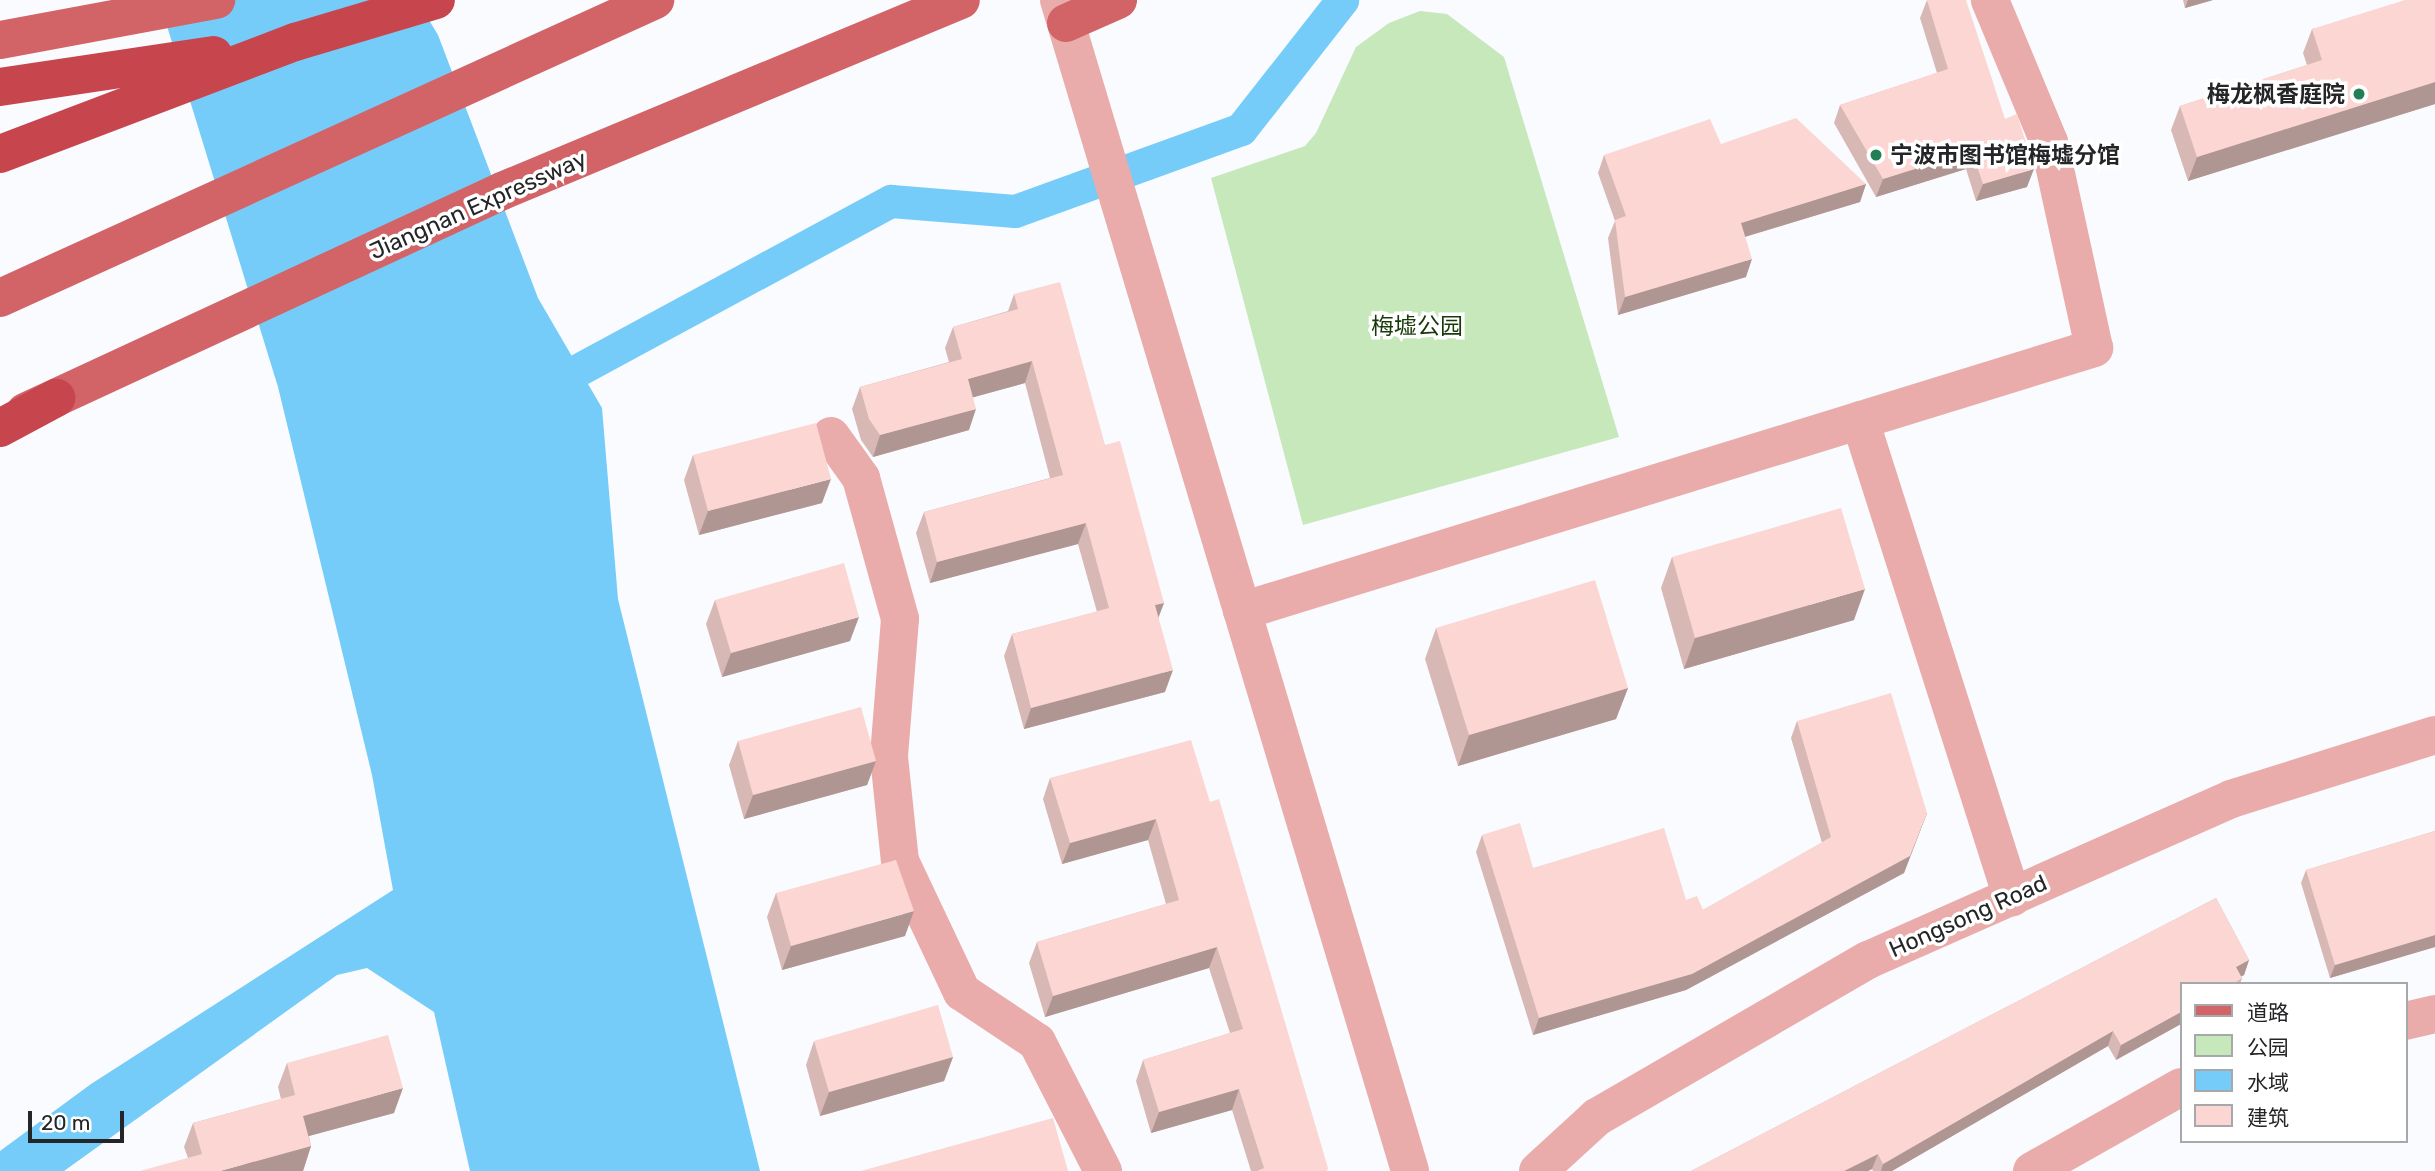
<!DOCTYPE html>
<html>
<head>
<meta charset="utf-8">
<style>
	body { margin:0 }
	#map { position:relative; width:2435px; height:1171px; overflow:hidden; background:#f9fbff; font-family:Rubik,"Noto Sans SC",sans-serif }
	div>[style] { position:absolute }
	.green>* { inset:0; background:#c6e8ba }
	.water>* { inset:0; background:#76ccf8 }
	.canal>* { height:33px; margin:-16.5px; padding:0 16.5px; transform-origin:16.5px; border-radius:16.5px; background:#76ccf8 }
	.minor>* { height:38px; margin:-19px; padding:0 19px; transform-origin:19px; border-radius:19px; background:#eaacaa }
	.major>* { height:38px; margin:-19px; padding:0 19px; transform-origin:19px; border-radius:19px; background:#d26467 }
	.highway>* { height:38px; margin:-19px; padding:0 19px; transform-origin:19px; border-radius:19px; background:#c7464e }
	.wall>* { inset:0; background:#d8b8b5 }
	.shaded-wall>* { inset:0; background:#b09693 }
	.building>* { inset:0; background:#fbd6d2 }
	.dots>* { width:19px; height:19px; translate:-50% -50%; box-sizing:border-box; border:4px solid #fff; border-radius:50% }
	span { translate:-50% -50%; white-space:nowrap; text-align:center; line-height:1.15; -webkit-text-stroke:7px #fff; paint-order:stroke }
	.poi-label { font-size:23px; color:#242527; font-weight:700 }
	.right { translate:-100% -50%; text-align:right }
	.left { translate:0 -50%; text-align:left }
	.street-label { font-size:23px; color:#242527 }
	.park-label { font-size:23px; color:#19390b }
	.legend { position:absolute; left:2180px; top:982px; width:228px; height:161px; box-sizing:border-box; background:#fff; border:2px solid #a7a8a9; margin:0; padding:9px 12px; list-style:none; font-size:21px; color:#242527 }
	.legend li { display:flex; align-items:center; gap:14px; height:35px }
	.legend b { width:35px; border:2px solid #a7a8a9 }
	.scale { position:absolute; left:28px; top:1111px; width:96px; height:32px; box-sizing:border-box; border:4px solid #242527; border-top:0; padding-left:9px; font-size:21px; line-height:24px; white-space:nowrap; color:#242527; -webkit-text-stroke:5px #fff; paint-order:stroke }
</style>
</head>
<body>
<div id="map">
	<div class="green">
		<i style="clip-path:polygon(1420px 11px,1447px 14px,1504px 57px,1619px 437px,1303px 525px,1211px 178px,1305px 146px,1316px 133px,1356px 47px,1389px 23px)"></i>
	</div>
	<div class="water">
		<i style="clip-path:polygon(159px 0,417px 0,438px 35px,538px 298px,602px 408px,618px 599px,760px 1171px,470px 1171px,434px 1012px,367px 968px,337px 975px,64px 1171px,0 1171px,0 1151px,91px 1084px,393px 890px,372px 775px,278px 387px)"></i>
	</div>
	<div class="canal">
		<i style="left:539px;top:391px;width:400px;rotate:-28.4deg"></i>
		<i style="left:891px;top:201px;width:124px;rotate:4.6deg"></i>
		<i style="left:1015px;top:211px;width:240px;rotate:-19.9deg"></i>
		<i style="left:1241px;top:129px;width:164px;rotate:-51.9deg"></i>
	</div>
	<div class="minor">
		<i style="left:1059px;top:0;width:1222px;rotate:73.31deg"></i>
		<i style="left:1860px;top:420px;width:501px;rotate:72.33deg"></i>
		<i style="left:831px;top:436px;width:52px;rotate:54.5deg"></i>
		<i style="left:861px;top:478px;width:146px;rotate:74.5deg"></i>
		<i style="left:900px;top:619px;width:138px;rotate:94.6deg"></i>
		<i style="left:889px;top:757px;width:105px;rotate:84deg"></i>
		<i style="left:900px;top:861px;width:145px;rotate:64.7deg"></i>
		<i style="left:962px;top:992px;width:90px;rotate:33.7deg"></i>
		<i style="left:1037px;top:1042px;width:145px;rotate:62.9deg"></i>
		<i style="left:1242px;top:611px;width:892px;rotate:-17.15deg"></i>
		<i style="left:2094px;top:348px;width:211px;rotate:-102.3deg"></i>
		<i style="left:2049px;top:142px;width:154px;rotate:-112.6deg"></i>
		<i style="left:2405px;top:1021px;width:31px;rotate:-13deg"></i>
		<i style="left:1538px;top:1171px;width:80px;rotate:-42.5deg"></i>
		<i style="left:1597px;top:1117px;width:313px;rotate:-30.1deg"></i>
		<i style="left:1868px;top:960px;width:397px;rotate:-23.9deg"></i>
		<i style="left:2231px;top:799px;width:214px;rotate:-17.4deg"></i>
		<i style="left:2032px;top:1171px;width:171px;rotate:-29.4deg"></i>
	</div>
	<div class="major">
		<i style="left:1066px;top:23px;width:57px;rotate:-23.9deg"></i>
		<i style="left:0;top:40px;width:220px;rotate:-10.5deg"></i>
		<i style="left:0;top:298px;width:720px;rotate:-24.46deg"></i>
		<i style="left:25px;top:412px;width:526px;rotate:-24.86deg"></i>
		<i style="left:502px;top:191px;width:497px;rotate:-22.6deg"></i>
	</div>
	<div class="highway">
		<i style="left:0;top:87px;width:216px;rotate:-8.5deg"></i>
		<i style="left:0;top:154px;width:316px;rotate:-20.8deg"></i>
		<i style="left:295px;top:42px;width:147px;rotate:-16.6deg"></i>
		<i style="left:0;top:428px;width:64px;rotate:-28.2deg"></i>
	</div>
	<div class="wall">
		<i style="clip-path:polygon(1927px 0,2027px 187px,1976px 201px,1966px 169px,1876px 197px,1834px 123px,1840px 105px,1937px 73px,1920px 18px)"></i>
		<i style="clip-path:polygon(2183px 0,2213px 0,2185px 8px)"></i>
		<i style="clip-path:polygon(2435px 0,2435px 104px,2188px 181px,2171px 130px,2180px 106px,2307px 65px,2303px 53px,2312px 29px)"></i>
		<i style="clip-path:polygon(1721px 144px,1866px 184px,1860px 202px,1745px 237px,1746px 277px,1618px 315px,1608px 238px,1615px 221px,1598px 173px,1604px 155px)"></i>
		<i style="clip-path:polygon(1014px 294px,1105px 445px,1164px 603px,1158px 618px,1165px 692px,1024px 729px,1004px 656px,1012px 634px,1097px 612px,1078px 544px,930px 583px,916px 533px,924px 512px,1050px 478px,1025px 383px,973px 397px,969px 430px,873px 457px,861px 440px,852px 409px,860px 387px,949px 362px,945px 348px,953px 327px,1008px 311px)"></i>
		<i style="clip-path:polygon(693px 455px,822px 503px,699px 535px,684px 480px)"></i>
		<i style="clip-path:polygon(1672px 557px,1854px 620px,1684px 669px,1661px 588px)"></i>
		<i style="clip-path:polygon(715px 600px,850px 641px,722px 677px,706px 624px)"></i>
		<i style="clip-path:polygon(1436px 628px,1628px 688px,1616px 719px,1458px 766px,1425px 659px)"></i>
		<i style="clip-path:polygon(1797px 721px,1927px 813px,1904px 873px,1686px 990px,1533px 1035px,1476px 852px,1482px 835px,1533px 868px,1686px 900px,1703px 910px,1822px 843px,1791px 738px)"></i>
		<i style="clip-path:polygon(738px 741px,876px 761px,867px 785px,744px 819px,729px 765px)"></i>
		<i style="clip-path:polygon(1050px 778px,1210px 802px,1327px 1171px,1251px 1171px,1232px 1110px,1151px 1133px,1136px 1081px,1143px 1060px,1230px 1033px,1209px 968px,1045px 1017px,1029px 963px,1037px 942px,1166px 904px,1148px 840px,1062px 864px,1043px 799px)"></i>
		<i style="clip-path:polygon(2435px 831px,2435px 947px,2330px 978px,2301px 883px,2306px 870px)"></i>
		<i style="clip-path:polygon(776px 893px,905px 936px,782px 970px,767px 917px)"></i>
		<i style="clip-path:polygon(2216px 898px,2249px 960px,2244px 975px,2241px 976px,2242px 978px,2240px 984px,2181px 984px,2181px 1024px,2116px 1060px,2108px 1046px,1892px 1171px,1873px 1171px,1872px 1169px,1868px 1171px,1691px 1171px)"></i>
		<i style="clip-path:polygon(814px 1041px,953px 1057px,944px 1081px,820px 1116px,806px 1065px)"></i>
		<i style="clip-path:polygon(287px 1063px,394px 1113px,309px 1136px,311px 1146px,303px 1171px,188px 1158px,184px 1147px,193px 1123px,281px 1099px,278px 1087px)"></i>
	</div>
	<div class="shaded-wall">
		<i style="clip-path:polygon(2188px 0,2213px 0,2185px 8px)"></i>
		<i style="clip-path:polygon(2435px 82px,2435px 104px,2188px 181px,2197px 157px)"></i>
		<i style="clip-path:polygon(1972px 151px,1966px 169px,1876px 197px,1883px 179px)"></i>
		<i style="clip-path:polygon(2034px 169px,2027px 187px,1976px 201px,1983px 184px)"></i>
		<i style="clip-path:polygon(1866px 184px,1860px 202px,1734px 240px,1741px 223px)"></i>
		<i style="clip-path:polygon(1752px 259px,1746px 277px,1618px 315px,1625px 297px)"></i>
		<i style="clip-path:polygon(1032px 361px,1025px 383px,960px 401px,968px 379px)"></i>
		<i style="clip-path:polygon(976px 409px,969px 430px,873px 457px,880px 435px)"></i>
		<i style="clip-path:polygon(831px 479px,822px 503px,699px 535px,708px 511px)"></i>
		<i style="clip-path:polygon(1086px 523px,1078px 544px,930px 583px,937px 562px)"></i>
		<i style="clip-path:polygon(1865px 589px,1854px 620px,1684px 669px,1695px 638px)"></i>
		<i style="clip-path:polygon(1164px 603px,1156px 624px,1155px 605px)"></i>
		<i style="clip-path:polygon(859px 617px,850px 641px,722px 677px,731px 653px)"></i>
		<i style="clip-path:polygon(1173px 670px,1165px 692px,1024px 729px,1031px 708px)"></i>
		<i style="clip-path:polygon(1628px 688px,1616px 719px,1458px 766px,1469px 735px)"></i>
		<i style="clip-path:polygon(876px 761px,867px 785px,744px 819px,753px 795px)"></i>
		<i style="clip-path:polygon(1927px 813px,1904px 873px,1686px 990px,1533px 1035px,1539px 1018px)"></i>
		<i style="clip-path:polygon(1156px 819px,1148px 840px,1062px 864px,1070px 843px)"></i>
		<i style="clip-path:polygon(914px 911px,905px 936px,782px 970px,791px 946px)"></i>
		<i style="clip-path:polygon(2435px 935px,2435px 947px,2330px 978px,2335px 965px)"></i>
		<i style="clip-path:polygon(1217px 947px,1209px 968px,1045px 1017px,1053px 996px)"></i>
		<i style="clip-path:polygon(2249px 960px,2244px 975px,2230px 982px,2236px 967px)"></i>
		<i style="clip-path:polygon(2181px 1012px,2181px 1024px,2116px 1060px,2121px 1045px)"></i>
		<i style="clip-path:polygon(2113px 1031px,2108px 1046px,1892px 1171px,1881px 1171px,1883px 1164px)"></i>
		<i style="clip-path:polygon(953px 1057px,944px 1081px,820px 1116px,829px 1092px)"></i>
		<i style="clip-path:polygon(403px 1088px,394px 1113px,294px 1140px,303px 1116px)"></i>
		<i style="clip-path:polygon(1239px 1089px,1232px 1110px,1151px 1133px,1159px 1112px)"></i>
		<i style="clip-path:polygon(311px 1146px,303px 1171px,220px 1171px)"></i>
		<i style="clip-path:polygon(1878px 1154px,1872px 1169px,1868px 1171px,1844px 1171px)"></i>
	</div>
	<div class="building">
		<i style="clip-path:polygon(1927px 0,1966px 0,2005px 119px,2017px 114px,2034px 169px,1983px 184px,1972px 151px,1883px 179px,1840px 105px,1948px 69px)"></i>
		<i style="clip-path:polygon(2405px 0,2435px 0,2435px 82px,2197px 157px,2180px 106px,2322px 60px,2312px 29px)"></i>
		<i style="clip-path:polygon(1796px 118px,1866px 184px,1741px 223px,1752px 259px,1625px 297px,1615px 220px,1626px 216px,1604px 155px,1710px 119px,1721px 144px)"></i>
		<i style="clip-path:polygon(1060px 282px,1105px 445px,1120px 441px,1164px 603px,1155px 605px,1173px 670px,1031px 708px,1012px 634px,1109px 608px,1086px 523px,937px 562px,924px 512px,1063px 475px,1032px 361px,968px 379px,976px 409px,880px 435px,869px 419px,860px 387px,962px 359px,953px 327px,1018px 309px,1014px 294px)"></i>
		<i style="clip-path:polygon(816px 423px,831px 479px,708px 511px,693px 455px)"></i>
		<i style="clip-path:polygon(1841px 508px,1865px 589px,1695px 638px,1672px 557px)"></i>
		<i style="clip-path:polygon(844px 563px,859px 617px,731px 653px,715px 600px)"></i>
		<i style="clip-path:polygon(1595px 580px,1628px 688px,1469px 735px,1436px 628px)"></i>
		<i style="clip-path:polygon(1891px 693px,1927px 813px,1910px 856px,1692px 974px,1539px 1018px,1482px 835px,1520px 823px,1533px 868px,1664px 828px,1686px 900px,1697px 896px,1703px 910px,1831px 837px,1797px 721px)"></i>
		<i style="clip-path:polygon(861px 707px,876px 761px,753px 795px,738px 741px)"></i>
		<i style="clip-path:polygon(1191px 740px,1210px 802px,1219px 799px,1328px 1168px,1327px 1171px,1257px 1171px,1264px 1168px,1239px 1089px,1159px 1112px,1143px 1060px,1243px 1029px,1217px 947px,1053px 996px,1037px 942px,1179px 900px,1156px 819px,1070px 843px,1050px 778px)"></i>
		<i style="clip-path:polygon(2435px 831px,2435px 935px,2335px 965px,2306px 870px)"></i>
		<i style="clip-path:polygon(896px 860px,914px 911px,791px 946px,776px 893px)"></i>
		<i style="clip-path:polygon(2216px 898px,2249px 960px,2236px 967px,2242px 978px,2233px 984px,2181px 984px,2181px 1012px,2121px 1045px,2113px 1031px,1883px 1164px,1878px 1154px,1844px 1171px,1691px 1171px)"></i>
		<i style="clip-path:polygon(938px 1005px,953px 1057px,829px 1092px,814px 1041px)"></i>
		<i style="clip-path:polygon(388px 1035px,403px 1088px,303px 1116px,311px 1146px,220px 1171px,140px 1171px,202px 1154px,193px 1123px,295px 1095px,287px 1063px)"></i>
		<i style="clip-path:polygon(1053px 1118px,1068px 1171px,861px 1171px)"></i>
	</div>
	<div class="dots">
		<i style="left:2359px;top:94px;background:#247f55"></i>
		<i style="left:1876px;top:155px;background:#247f55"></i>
	</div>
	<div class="poi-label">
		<span class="right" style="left:2345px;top:94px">梅龙枫香庭院</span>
		<span class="left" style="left:1890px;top:155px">宁波市图书馆梅墟分馆</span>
	</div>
	<div class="street-label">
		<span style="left:478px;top:205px;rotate:-24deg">Jiangnan Expressway</span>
		<span style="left:1968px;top:916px;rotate:-24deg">Hongsong Road</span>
	</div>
	<div class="park-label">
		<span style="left:1417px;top:326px">梅墟公园</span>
	</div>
	<ul class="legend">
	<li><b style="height:9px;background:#d26467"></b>道路</li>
	<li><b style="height:19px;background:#c6e8ba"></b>公园</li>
	<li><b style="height:19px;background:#76ccf8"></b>水域</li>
	<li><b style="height:19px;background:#fbd6d2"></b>建筑</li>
	</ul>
	<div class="scale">20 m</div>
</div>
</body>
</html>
